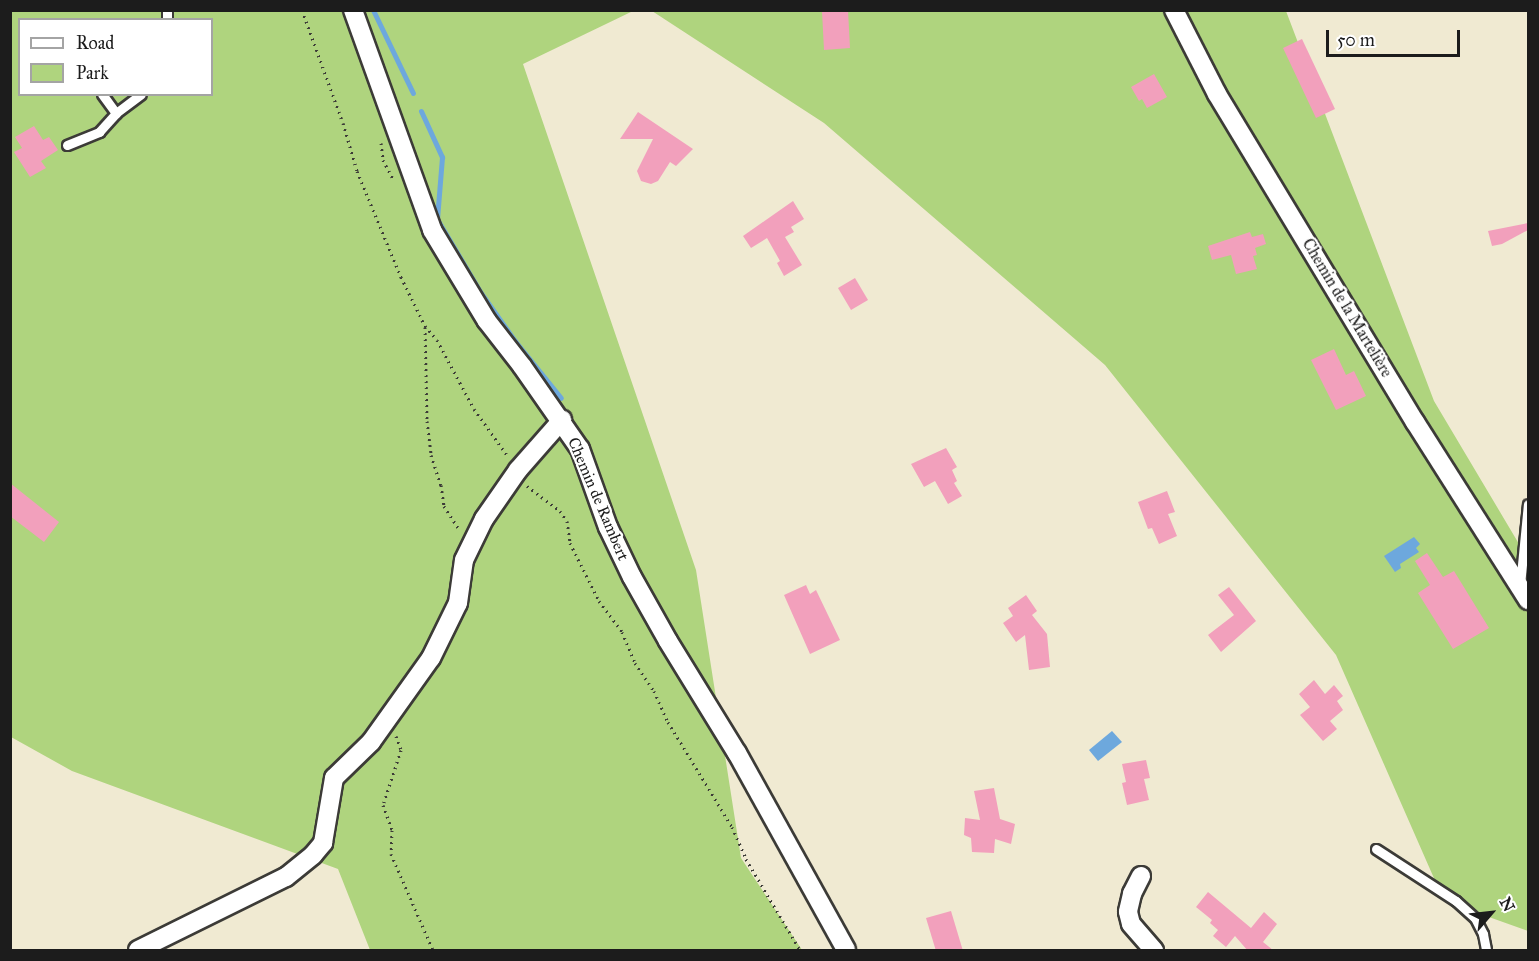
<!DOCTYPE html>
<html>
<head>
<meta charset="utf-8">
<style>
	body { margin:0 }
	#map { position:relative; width:1539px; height:961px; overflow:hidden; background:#f0ead2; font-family:"IM FELL Great Primer",serif }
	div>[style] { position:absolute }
	.green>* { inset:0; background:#afd47e }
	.water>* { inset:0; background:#6da8dd }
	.stream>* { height:5px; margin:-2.5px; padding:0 2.5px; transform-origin:2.5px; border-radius:2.5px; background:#6da8dd }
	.building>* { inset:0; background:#f2a0bc }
	.path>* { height:3px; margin-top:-1.5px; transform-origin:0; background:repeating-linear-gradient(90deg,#3c3b37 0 1.5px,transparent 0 6px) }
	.roads { filter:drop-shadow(2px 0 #3c3b37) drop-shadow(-2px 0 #3c3b37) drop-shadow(0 2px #3c3b37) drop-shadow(0 -2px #3c3b37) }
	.service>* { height:9px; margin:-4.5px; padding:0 4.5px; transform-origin:4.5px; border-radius:4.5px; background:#fff }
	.minor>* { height:18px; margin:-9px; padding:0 9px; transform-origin:9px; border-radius:9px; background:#fff }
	span { translate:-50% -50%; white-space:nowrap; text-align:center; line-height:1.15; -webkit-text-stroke:4.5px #fff; paint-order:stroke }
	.street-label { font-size:16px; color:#1c1c1c }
	.frame { position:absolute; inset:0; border:12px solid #1c1c1c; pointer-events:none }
	.legend { position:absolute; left:18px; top:18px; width:195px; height:78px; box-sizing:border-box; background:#fff; border:2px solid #a4a4a4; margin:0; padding:8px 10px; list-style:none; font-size:18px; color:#1c1c1c }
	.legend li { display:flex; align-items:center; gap:12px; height:30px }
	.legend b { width:30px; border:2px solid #a4a4a4 }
	.north { position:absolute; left:1461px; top:883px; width:60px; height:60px; -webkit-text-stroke:4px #fff; paint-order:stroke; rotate:62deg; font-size:16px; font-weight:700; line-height:24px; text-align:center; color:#1c1c1c }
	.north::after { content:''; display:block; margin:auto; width:21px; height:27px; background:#1c1c1c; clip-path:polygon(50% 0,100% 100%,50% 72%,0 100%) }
	.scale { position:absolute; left:1326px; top:30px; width:134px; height:27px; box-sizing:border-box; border:3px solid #1c1c1c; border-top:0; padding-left:8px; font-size:18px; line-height:21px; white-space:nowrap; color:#1c1c1c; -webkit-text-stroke:4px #fff; paint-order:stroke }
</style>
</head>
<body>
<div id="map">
	<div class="green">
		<i style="clip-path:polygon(evenodd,11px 11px,633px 11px,523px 64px,696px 570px,741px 858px,802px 950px,370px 950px,338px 869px,72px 771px,11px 737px,11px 11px,20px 20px,212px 20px,212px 94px,20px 94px,20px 20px)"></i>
		<i style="clip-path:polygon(652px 11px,1286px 11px,1434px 401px,1528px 559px,1528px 931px,1444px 901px,1336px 655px,1105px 365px,824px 123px)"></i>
	</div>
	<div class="water">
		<i style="clip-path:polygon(1414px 537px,1420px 544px,1416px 548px,1419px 552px,1400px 564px,1401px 568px,1395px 572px,1384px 556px)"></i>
		<i style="clip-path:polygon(1112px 731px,1122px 742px,1098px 761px,1089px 750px)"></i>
	</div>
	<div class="stream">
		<i style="left:373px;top:10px;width:92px;rotate:64.3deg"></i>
		<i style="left:421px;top:111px;width:51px;rotate:65.5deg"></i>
		<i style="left:442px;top:157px;width:62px;rotate:94.6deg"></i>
		<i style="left:437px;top:219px;width:86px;rotate:59.3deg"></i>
		<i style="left:481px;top:293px;width:59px;rotate:54.7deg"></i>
		<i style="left:515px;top:341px;width:73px;rotate:51.1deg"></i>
	</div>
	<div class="building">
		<i style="clip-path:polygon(848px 10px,850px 48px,824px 50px,822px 11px)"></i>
		<i style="clip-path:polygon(1302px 39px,1335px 109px,1316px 118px,1283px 48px)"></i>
		<i style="clip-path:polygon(1154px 74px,1167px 97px,1147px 108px,1142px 99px,1139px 101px,1131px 87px)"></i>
		<i style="clip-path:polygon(638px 112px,693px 149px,676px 166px,670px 162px,658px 181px,651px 184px,641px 181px,637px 171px,653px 139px,620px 139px)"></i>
		<i style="clip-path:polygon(34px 126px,43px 140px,49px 137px,58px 150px,41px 161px,46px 168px,30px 177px,14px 152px,22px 148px,15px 137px)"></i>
		<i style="clip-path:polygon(793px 201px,804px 219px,791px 227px,794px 232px,785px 237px,802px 265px,784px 276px,777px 263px,780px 261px,767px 238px,751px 248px,743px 236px)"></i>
		<i style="clip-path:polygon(1528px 223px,1528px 230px,1502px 244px,1492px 246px,1488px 231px)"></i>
		<i style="clip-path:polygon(1250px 232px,1252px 237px,1263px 234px,1266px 244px,1255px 248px,1257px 255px,1253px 256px,1257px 269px,1236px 274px,1231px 255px,1212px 260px,1208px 246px)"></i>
		<i style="clip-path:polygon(855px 278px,868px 300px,851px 310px,838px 288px)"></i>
		<i style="clip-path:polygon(1334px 349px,1346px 375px,1354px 371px,1366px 396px,1336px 410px,1311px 360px)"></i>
		<i style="clip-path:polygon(946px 448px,957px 467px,952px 470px,957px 481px,954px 483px,962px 496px,948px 504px,935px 481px,924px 487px,911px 464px)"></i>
		<i style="clip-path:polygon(10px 483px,59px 522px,44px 542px,10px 516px)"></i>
		<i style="clip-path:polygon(1167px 491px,1175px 512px,1168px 514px,1177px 536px,1159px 544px,1152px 528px,1148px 529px,1138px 502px)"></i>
		<i style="clip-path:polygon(1427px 553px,1443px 577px,1454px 571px,1489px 628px,1453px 649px,1418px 593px,1430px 585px,1415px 561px)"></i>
		<i style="clip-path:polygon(806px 585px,810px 594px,816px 590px,840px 640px,810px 654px,784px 595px)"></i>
		<i style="clip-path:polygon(1229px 587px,1256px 621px,1221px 652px,1208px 635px,1234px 615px,1218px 595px)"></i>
		<i style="clip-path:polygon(1026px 595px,1037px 611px,1032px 615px,1047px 634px,1050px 667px,1029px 670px,1025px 635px,1016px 642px,1003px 623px,1013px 616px,1008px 608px)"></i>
		<i style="clip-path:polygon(1314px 680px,1325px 694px,1334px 685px,1343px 696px,1337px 701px,1343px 710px,1330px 721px,1337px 729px,1323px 741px,1300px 715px,1310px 707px,1299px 694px)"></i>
		<i style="clip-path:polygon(1146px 760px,1150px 778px,1144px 779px,1149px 800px,1127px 805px,1122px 783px,1126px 782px,1122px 764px)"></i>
		<i style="clip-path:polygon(994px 788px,1000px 819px,1015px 824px,1011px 844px,995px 839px,994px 853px,972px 852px,971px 838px,964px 835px,965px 818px,980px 820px,974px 791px)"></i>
		<i style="clip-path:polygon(1208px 892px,1251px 928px,1264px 912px,1277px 924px,1263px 942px,1274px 951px,1248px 951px,1235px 936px,1226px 947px,1213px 936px,1218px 930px,1210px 923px,1212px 920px,1196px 907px)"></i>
		<i style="clip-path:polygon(951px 911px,963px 951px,936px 951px,926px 918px)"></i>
	</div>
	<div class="path">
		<i style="left:302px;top:10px;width:120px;rotate:70.1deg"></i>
		<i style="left:343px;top:123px;width:50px;rotate:73.7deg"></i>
		<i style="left:357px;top:171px;width:115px;rotate:67.5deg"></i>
		<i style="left:401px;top:277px;width:55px;rotate:63.9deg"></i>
		<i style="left:425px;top:326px;width:18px;rotate:49deg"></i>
		<i style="left:437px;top:340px;width:78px;rotate:61.8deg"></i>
		<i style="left:474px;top:409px;width:57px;rotate:54.3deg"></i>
		<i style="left:381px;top:143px;width:17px;rotate:83deg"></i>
		<i style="left:383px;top:160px;width:21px;rotate:62deg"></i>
		<i style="left:425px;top:327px;width:94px;rotate:88.8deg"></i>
		<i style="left:427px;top:421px;width:34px;rotate:83deg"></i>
		<i style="left:431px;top:455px;width:32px;rotate:72deg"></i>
		<i style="left:441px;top:485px;width:21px;rotate:82deg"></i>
		<i style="left:444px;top:506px;width:27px;rotate:57deg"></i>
		<i style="left:527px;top:486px;width:41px;rotate:37.1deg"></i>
		<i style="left:560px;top:511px;width:12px;rotate:55deg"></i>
		<i style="left:567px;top:521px;width:22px;rotate:82deg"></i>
		<i style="left:570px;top:543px;width:65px;rotate:63.4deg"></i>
		<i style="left:599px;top:601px;width:39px;rotate:53deg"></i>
		<i style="left:622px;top:632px;width:34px;rotate:67deg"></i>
		<i style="left:635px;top:663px;width:34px;rotate:56deg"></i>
		<i style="left:654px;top:691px;width:34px;rotate:66deg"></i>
		<i style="left:668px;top:722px;width:123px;rotate:58.6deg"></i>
		<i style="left:732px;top:827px;width:35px;rotate:66deg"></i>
		<i style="left:746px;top:859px;width:106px;rotate:59.3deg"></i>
		<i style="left:396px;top:736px;width:15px;rotate:70deg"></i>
		<i style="left:401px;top:750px;width:58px;rotate:108.1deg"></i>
		<i style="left:383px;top:805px;width:27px;rotate:70deg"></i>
		<i style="left:392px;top:830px;width:24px;rotate:92deg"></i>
		<i style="left:391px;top:854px;width:105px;rotate:66.4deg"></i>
	</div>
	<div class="roads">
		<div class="service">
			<i style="left:167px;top:10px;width:10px;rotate:90deg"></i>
			<i style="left:102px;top:94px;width:24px;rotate:54deg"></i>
			<i style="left:116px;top:113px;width:31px;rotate:-37deg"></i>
			<i style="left:67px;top:145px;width:35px;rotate:-22deg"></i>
			<i style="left:99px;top:132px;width:25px;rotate:-48deg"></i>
			<i style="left:1520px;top:585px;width:81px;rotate:-84.4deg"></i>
			<i style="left:1376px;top:849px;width:95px;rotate:33deg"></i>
			<i style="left:1456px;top:901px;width:25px;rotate:42deg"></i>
			<i style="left:1475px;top:918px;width:18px;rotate:63deg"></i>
			<i style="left:1483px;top:934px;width:16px;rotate:79deg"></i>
		</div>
		<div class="minor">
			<i style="left:353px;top:10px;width:234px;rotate:70.2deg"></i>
			<i style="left:432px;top:230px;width:106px;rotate:58.9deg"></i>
			<i style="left:487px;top:321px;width:57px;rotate:52.1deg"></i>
			<i style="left:522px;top:366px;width:101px;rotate:55.1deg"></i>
			<i style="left:580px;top:449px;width:83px;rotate:70.3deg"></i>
			<i style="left:608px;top:527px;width:55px;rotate:64.4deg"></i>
			<i style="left:632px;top:577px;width:73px;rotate:60.6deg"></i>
			<i style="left:668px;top:641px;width:132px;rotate:58.4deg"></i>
			<i style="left:737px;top:753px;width:225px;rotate:61deg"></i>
			<i style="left:1174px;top:10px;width:94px;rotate:62.9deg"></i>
			<i style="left:1217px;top:94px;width:383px;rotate:58.9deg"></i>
			<i style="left:1415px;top:422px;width:211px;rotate:57.6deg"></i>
			<i style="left:1141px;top:876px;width:20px;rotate:117deg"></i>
			<i style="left:1132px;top:894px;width:18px;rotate:103deg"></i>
			<i style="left:1128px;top:912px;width:12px;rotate:76deg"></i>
			<i style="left:1131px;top:924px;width:35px;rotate:49deg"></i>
			<i style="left:138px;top:950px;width:165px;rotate:-26.3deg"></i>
			<i style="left:286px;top:877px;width:35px;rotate:-39deg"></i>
			<i style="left:313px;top:855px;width:16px;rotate:-50deg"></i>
			<i style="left:323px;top:843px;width:66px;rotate:-80.4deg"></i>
			<i style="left:334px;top:778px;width:52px;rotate:-44.2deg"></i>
			<i style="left:371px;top:742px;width:103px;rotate:-54.5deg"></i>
			<i style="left:431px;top:658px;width:61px;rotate:-63.9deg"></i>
			<i style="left:458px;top:603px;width:43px;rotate:-82.1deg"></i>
			<i style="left:464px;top:560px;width:46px;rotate:-64deg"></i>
			<i style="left:484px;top:519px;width:60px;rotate:-55.2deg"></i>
			<i style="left:518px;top:470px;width:67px;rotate:-48.7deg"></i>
		</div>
	</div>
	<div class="street-label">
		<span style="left:1347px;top:308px;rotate:59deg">Chemin de la Martelière</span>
		<span style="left:598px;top:499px;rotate:67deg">Chemin de Rambert</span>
	</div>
	<div class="frame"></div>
	<ul class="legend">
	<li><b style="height:8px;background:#fff"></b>Road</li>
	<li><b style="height:16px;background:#afd47e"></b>Park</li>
	</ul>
	<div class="north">N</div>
	<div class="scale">50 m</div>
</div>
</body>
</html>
